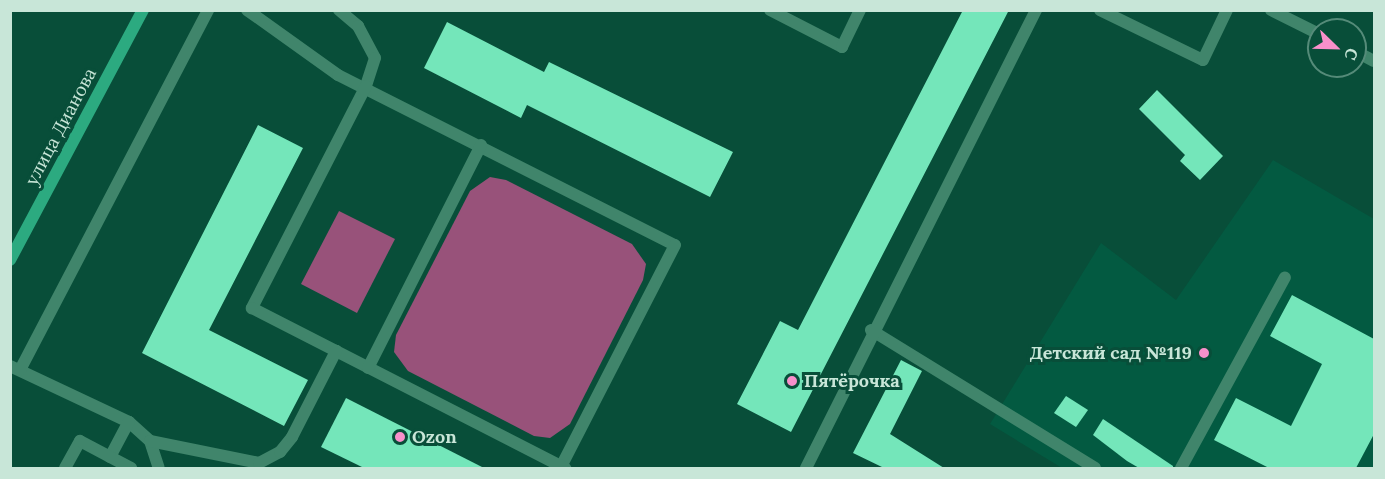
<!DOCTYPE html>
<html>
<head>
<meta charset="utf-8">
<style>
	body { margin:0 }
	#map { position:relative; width:1385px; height:479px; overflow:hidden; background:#084e39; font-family:Lora,serif }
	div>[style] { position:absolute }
	.built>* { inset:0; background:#035a41 }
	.green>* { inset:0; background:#98527a }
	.building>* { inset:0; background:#74e6ba }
	.lane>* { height:12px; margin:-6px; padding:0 6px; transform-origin:6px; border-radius:6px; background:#40856b }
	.secondary>* { height:12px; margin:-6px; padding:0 6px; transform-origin:6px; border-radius:6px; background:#2caa80 }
	.dots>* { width:16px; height:16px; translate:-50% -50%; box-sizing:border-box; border:3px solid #084e39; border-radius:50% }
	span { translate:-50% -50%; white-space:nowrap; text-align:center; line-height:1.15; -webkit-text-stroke:6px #084e39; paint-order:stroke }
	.street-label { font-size:18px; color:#c8e6d8 }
	.poi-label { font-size:18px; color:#c8e6d8; font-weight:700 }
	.right { translate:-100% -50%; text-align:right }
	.left { translate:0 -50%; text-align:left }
	.frame { position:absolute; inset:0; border:12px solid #c8e6d8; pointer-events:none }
	.north { position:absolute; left:1307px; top:18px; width:60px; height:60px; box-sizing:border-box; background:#084e39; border:2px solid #558b79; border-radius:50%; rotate:113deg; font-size:16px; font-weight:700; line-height:24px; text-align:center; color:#c8e6d8 }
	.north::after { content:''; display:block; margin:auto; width:21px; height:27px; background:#f890cb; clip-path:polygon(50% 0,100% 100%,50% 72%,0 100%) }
</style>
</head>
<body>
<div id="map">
	<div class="built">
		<i style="clip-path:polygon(1273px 160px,1374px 219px,1374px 468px,1062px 468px,990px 424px,1101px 243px,1176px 300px)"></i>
	</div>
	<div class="green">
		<i style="clip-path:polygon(490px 177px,506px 180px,632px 244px,646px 264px,643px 280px,570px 424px,550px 438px,534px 436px,408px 371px,394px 352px,396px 335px,470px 191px)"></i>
		<i style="clip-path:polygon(339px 211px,395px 239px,357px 313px,301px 284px)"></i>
	</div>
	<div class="building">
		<i style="clip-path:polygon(963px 10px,1009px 10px,791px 432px,737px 404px,780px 321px,798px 330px)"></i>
		<i style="clip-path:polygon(447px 22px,544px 72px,549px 62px,733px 152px,710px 197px,527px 105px,521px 118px,424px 68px)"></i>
		<i style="clip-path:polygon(1157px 90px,1223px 156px,1200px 180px,1180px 161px,1185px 155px,1139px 109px)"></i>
		<i style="clip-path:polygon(258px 125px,303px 148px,209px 330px,308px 380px,284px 426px,142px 353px)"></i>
		<i style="clip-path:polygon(1292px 295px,1374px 339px,1374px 434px,1356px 468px,1269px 468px,1214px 440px,1236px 398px,1291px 426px,1322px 364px,1270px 336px)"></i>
		<i style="clip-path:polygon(901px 360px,922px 371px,890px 434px,944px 468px,884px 468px,853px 453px)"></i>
		<i style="clip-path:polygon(1066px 396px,1088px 410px,1076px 427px,1054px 413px)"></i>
		<i style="clip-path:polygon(346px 398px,484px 468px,364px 468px,321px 447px)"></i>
		<i style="clip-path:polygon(1103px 419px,1173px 466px,1173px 468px,1139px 468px,1127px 461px,1093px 435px)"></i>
	</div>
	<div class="lane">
		<i style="left:247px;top:10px;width:112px;rotate:35.5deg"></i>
		<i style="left:338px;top:75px;width:377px;rotate:26.8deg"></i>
		<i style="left:675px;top:245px;width:250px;rotate:117.2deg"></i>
		<i style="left:339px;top:10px;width:25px;rotate:40deg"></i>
		<i style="left:358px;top:26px;width:36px;rotate:62deg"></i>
		<i style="left:375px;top:58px;width:29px;rotate:108deg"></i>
		<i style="left:366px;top:86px;width:250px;rotate:117.2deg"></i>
		<i style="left:252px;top:308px;width:352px;rotate:27.1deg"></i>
		<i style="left:770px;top:10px;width:81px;rotate:27.2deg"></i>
		<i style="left:842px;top:47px;width:41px;rotate:-64.1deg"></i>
		<i style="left:1100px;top:10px;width:114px;rotate:25.9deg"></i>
		<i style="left:1203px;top:60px;width:55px;rotate:-64.4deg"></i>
		<i style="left:1271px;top:10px;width:54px;rotate:26.6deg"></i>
		<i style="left:1355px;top:51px;width:21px;rotate:28deg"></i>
		<i style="left:871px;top:330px;width:263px;rotate:31.6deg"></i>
		<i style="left:10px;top:366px;width:132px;rotate:25.2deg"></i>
		<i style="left:129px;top:422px;width:28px;rotate:42deg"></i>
		<i style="left:150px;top:441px;width:28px;rotate:72deg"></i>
		<i style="left:368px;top:368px;width:250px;rotate:-63.1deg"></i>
		<i style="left:20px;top:370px;width:406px;rotate:-62.4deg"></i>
		<i style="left:150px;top:441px;width:111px;rotate:11.4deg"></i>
		<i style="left:259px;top:463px;width:24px;rotate:-28deg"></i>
		<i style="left:280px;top:452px;width:19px;rotate:-51deg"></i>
		<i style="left:292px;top:437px;width:97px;rotate:-62.9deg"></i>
		<i style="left:110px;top:457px;width:40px;rotate:-62deg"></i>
		<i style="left:65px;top:468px;width:31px;rotate:-61deg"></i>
		<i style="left:80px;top:441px;width:58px;rotate:27.9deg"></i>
		<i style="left:806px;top:468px;width:513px;rotate:-63.33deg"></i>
		<i style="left:1181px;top:468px;width:217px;rotate:-61.4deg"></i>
	</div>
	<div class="secondary">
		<i style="left:10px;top:260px;width:283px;rotate:-62deg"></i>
	</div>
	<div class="dots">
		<i style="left:1204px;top:353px;background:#f890cb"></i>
		<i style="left:792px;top:381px;background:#f890cb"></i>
		<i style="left:400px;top:437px;background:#f890cb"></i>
	</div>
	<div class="street-label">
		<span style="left:61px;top:127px;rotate:-62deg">улица Дианова</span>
	</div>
	<div class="poi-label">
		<span class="right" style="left:1192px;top:353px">Детский сад №119</span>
		<span class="left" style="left:804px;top:381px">Пятёрочка</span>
		<span class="left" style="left:412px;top:437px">Ozon</span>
	</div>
	<div class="frame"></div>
	<div class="north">С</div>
</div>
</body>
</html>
